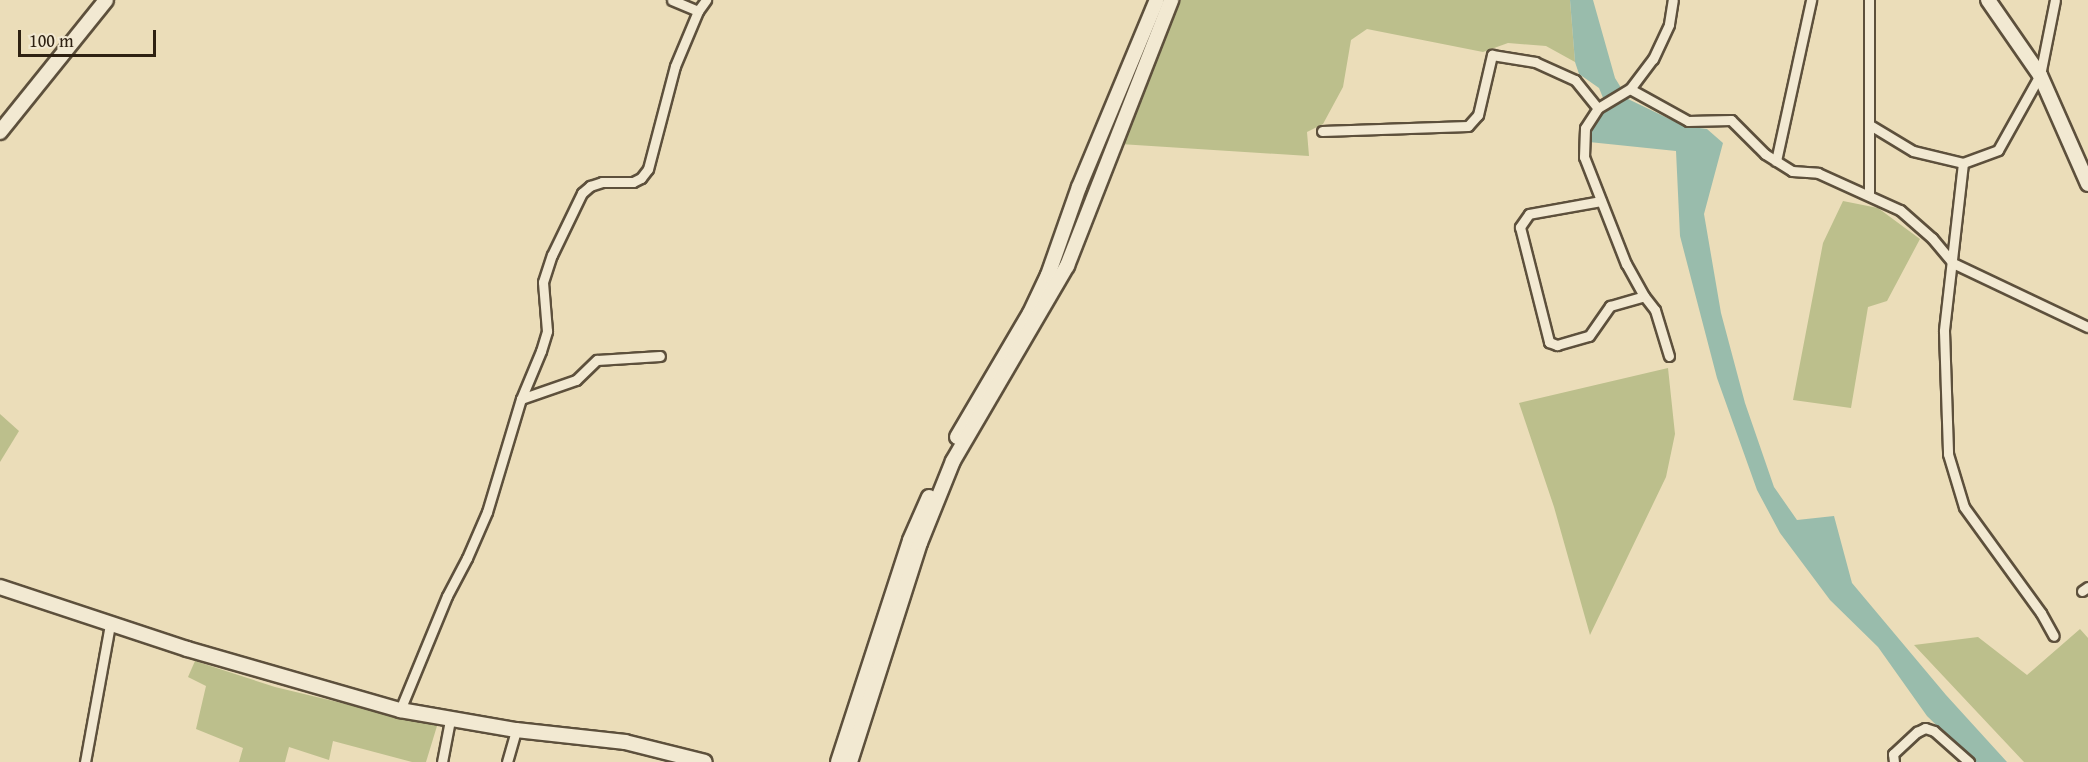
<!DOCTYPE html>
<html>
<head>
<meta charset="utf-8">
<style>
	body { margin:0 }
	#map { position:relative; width:2088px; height:762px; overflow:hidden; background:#ebddb9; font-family:"Gentium Book Plus",serif }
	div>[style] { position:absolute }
	.green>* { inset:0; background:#bcbf8c }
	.water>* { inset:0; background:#99bcac }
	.roads { filter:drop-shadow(2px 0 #5d503c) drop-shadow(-2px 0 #5d503c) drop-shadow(0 2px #5d503c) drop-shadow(0 -2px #5d503c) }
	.street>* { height:9px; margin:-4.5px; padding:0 4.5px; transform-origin:4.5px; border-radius:4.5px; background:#f2e9d2 }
	.secondary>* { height:14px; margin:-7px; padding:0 7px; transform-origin:7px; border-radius:7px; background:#f2e9d2 }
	span { translate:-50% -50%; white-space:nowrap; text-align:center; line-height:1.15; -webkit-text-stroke:4.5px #f2e9d2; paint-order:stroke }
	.scale { position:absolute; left:18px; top:30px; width:138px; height:27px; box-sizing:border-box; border:3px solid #2e2112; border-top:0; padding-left:8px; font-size:18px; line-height:21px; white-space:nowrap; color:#2e2112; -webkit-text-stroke:4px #f2e9d2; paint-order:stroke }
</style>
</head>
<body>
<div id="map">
	<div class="green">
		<i style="clip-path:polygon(1179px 0,1570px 0,1575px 62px,1546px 46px,1508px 43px,1483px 52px,1367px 29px,1351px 40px,1343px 87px,1323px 124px,1307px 132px,1309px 156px,1120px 144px)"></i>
		<i style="clip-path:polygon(1843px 201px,1878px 208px,1920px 239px,1887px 301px,1868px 307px,1851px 408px,1793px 400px,1823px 243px)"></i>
		<i style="clip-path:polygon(1668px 368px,1675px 434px,1666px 477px,1590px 635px,1554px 507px,1519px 403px)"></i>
		<i style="clip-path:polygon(0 414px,19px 431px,0 462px)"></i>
		<i style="clip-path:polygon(2080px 629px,2088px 638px,2088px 762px,2024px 762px,1914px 645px,1978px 637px,2027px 675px)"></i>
		<i style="clip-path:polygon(195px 661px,275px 687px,437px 726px,426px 762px,412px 762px,333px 741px,329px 760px,289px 747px,285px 762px,239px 762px,243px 748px,196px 729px,206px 686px,188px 677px)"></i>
	</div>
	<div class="water">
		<i style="clip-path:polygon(1570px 0,1593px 0,1615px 78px,1628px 99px,1684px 126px,1707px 129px,1723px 143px,1704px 214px,1721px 313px,1745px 403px,1774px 487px,1797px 520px,1834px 516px,1852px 583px,1946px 695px,2007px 762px,1974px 762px,1927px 716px,1878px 647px,1830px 600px,1780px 533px,1757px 490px,1717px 378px,1680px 236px,1676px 151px,1589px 142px,1595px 120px,1608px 110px,1599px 88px,1579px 74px,1575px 62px)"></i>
	</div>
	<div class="roads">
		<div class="street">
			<i style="left:672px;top:0;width:28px;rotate:23deg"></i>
			<i style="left:1630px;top:89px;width:66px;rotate:28.9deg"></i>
			<i style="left:1688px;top:121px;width:43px;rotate:-1.3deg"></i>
			<i style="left:1731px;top:120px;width:48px;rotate:45deg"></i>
			<i style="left:1765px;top:154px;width:32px;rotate:32deg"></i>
			<i style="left:1792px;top:171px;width:26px;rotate:4deg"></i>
			<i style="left:1818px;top:173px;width:90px;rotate:24.3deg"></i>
			<i style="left:1900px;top:210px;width:43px;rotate:41.2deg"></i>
			<i style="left:1932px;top:238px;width:33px;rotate:50deg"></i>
			<i style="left:1953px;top:263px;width:149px;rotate:25.4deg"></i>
			<i style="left:1870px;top:125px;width:50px;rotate:31.2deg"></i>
			<i style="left:1913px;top:151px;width:51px;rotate:13.5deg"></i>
			<i style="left:1963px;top:163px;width:37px;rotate:-20deg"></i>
			<i style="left:1998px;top:150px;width:86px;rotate:-60.8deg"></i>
			<i style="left:2040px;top:75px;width:76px;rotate:-78.7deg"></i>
			<i style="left:1322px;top:131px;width:146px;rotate:-2deg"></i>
			<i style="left:1468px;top:126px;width:15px;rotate:-48deg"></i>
			<i style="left:1478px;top:115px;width:62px;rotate:-76.9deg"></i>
			<i style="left:1492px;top:55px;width:44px;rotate:9.2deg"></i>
			<i style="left:1535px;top:62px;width:44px;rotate:24.2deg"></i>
			<i style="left:1575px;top:80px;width:36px;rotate:51deg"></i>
			<i style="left:1776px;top:161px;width:165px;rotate:-77.7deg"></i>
			<i style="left:1963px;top:163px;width:169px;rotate:96.5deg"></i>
			<i style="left:1944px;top:331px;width:123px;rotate:88.1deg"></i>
			<i style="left:1948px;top:454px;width:55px;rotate:73.2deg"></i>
			<i style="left:1964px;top:507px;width:131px;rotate:54deg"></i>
			<i style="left:2041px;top:613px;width:26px;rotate:61deg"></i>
			<i style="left:1869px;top:194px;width:194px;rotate:-90deg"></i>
			<i style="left:1601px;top:201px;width:73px;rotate:169.8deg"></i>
			<i style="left:1529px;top:214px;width:16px;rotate:125deg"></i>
			<i style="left:1520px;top:227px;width:119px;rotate:75.8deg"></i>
			<i style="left:1549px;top:342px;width:9px;rotate:21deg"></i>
			<i style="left:1557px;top:345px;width:33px;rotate:-16deg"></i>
			<i style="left:1589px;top:336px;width:37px;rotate:-55deg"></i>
			<i style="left:1610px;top:306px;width:35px;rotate:-16deg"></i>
			<i style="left:1669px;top:356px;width:48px;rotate:-106.9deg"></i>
			<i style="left:1655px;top:310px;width:18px;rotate:-128deg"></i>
			<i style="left:1644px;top:296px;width:37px;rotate:-119deg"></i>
			<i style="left:1626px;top:264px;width:115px;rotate:-111.4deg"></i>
			<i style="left:1584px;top:157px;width:29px;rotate:-88deg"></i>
			<i style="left:1585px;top:128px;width:24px;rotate:-57deg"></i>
			<i style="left:1598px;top:108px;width:37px;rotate:-31deg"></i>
			<i style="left:1630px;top:89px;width:38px;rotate:-53deg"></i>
			<i style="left:1653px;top:59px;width:38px;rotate:-65deg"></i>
			<i style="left:1669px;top:24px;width:24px;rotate:-81deg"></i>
			<i style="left:521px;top:399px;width:58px;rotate:-19.1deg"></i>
			<i style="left:576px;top:380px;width:29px;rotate:-44deg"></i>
			<i style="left:597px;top:360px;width:63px;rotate:-3.6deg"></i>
			<i style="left:2082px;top:591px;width:7px;rotate:-34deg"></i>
			<i style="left:400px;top:710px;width:123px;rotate:-67.6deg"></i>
			<i style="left:447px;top:596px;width:43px;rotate:-62.2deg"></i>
			<i style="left:467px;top:558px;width:50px;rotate:-66.5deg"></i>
			<i style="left:487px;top:512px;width:118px;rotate:-73.3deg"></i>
			<i style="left:521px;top:399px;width:52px;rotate:-67.4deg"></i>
			<i style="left:541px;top:351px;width:21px;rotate:-73deg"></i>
			<i style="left:547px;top:331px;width:49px;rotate:-94.7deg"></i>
			<i style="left:543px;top:282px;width:28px;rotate:-72deg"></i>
			<i style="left:552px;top:255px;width:69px;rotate:-64.2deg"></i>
			<i style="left:582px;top:193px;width:11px;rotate:-41deg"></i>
			<i style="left:590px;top:186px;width:13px;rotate:-18deg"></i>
			<i style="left:602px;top:182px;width:31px"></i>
			<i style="left:633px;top:182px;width:9px;rotate:-27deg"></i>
			<i style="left:641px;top:178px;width:11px;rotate:-52deg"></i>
			<i style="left:648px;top:169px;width:106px;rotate:-75.3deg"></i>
			<i style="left:675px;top:66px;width:60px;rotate:-67.3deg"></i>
			<i style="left:698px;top:11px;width:14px;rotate:-54deg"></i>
			<i style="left:85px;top:762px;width:140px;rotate:-79.7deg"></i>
			<i style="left:442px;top:762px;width:43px;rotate:-79.2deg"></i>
			<i style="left:507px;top:762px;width:33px;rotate:-74deg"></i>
			<i style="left:1894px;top:762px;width:8px;rotate:-97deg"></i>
			<i style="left:1893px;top:754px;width:33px;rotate:-43deg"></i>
			<i style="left:1917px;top:732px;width:9px;rotate:-27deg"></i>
			<i style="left:1925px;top:728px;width:9px;rotate:18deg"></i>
			<i style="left:1934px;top:731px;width:47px;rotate:41.5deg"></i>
		</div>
		<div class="secondary">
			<i style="left:1988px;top:0;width:91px;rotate:55.3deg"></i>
			<i style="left:2040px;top:75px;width:119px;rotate:66.2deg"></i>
			<i style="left:0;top:132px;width:169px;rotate:-51.2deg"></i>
			<i style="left:957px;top:437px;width:144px;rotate:-59.5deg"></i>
			<i style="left:1030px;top:313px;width:42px;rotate:-64.7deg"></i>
			<i style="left:1048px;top:275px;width:93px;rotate:-70.6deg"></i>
			<i style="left:1079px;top:187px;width:203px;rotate:-67.4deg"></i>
			<i style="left:0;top:587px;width:197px;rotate:18.3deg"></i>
			<i style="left:187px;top:649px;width:222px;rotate:16deg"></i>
			<i style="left:400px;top:710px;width:118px;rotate:9.8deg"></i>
			<i style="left:516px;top:730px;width:110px;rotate:6.3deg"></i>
			<i style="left:625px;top:742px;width:82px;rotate:14deg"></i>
			<i style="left:838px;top:762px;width:233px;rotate:-72deg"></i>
			<i style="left:910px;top:540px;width:47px;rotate:-66.2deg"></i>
			<i style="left:850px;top:762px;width:230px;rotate:-72.3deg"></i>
			<i style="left:920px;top:543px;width:88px;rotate:-68.1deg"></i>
			<i style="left:953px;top:461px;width:226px;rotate:-59.7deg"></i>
			<i style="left:1067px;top:266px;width:286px;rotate:-68.6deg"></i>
		</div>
	</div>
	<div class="scale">100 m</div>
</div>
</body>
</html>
